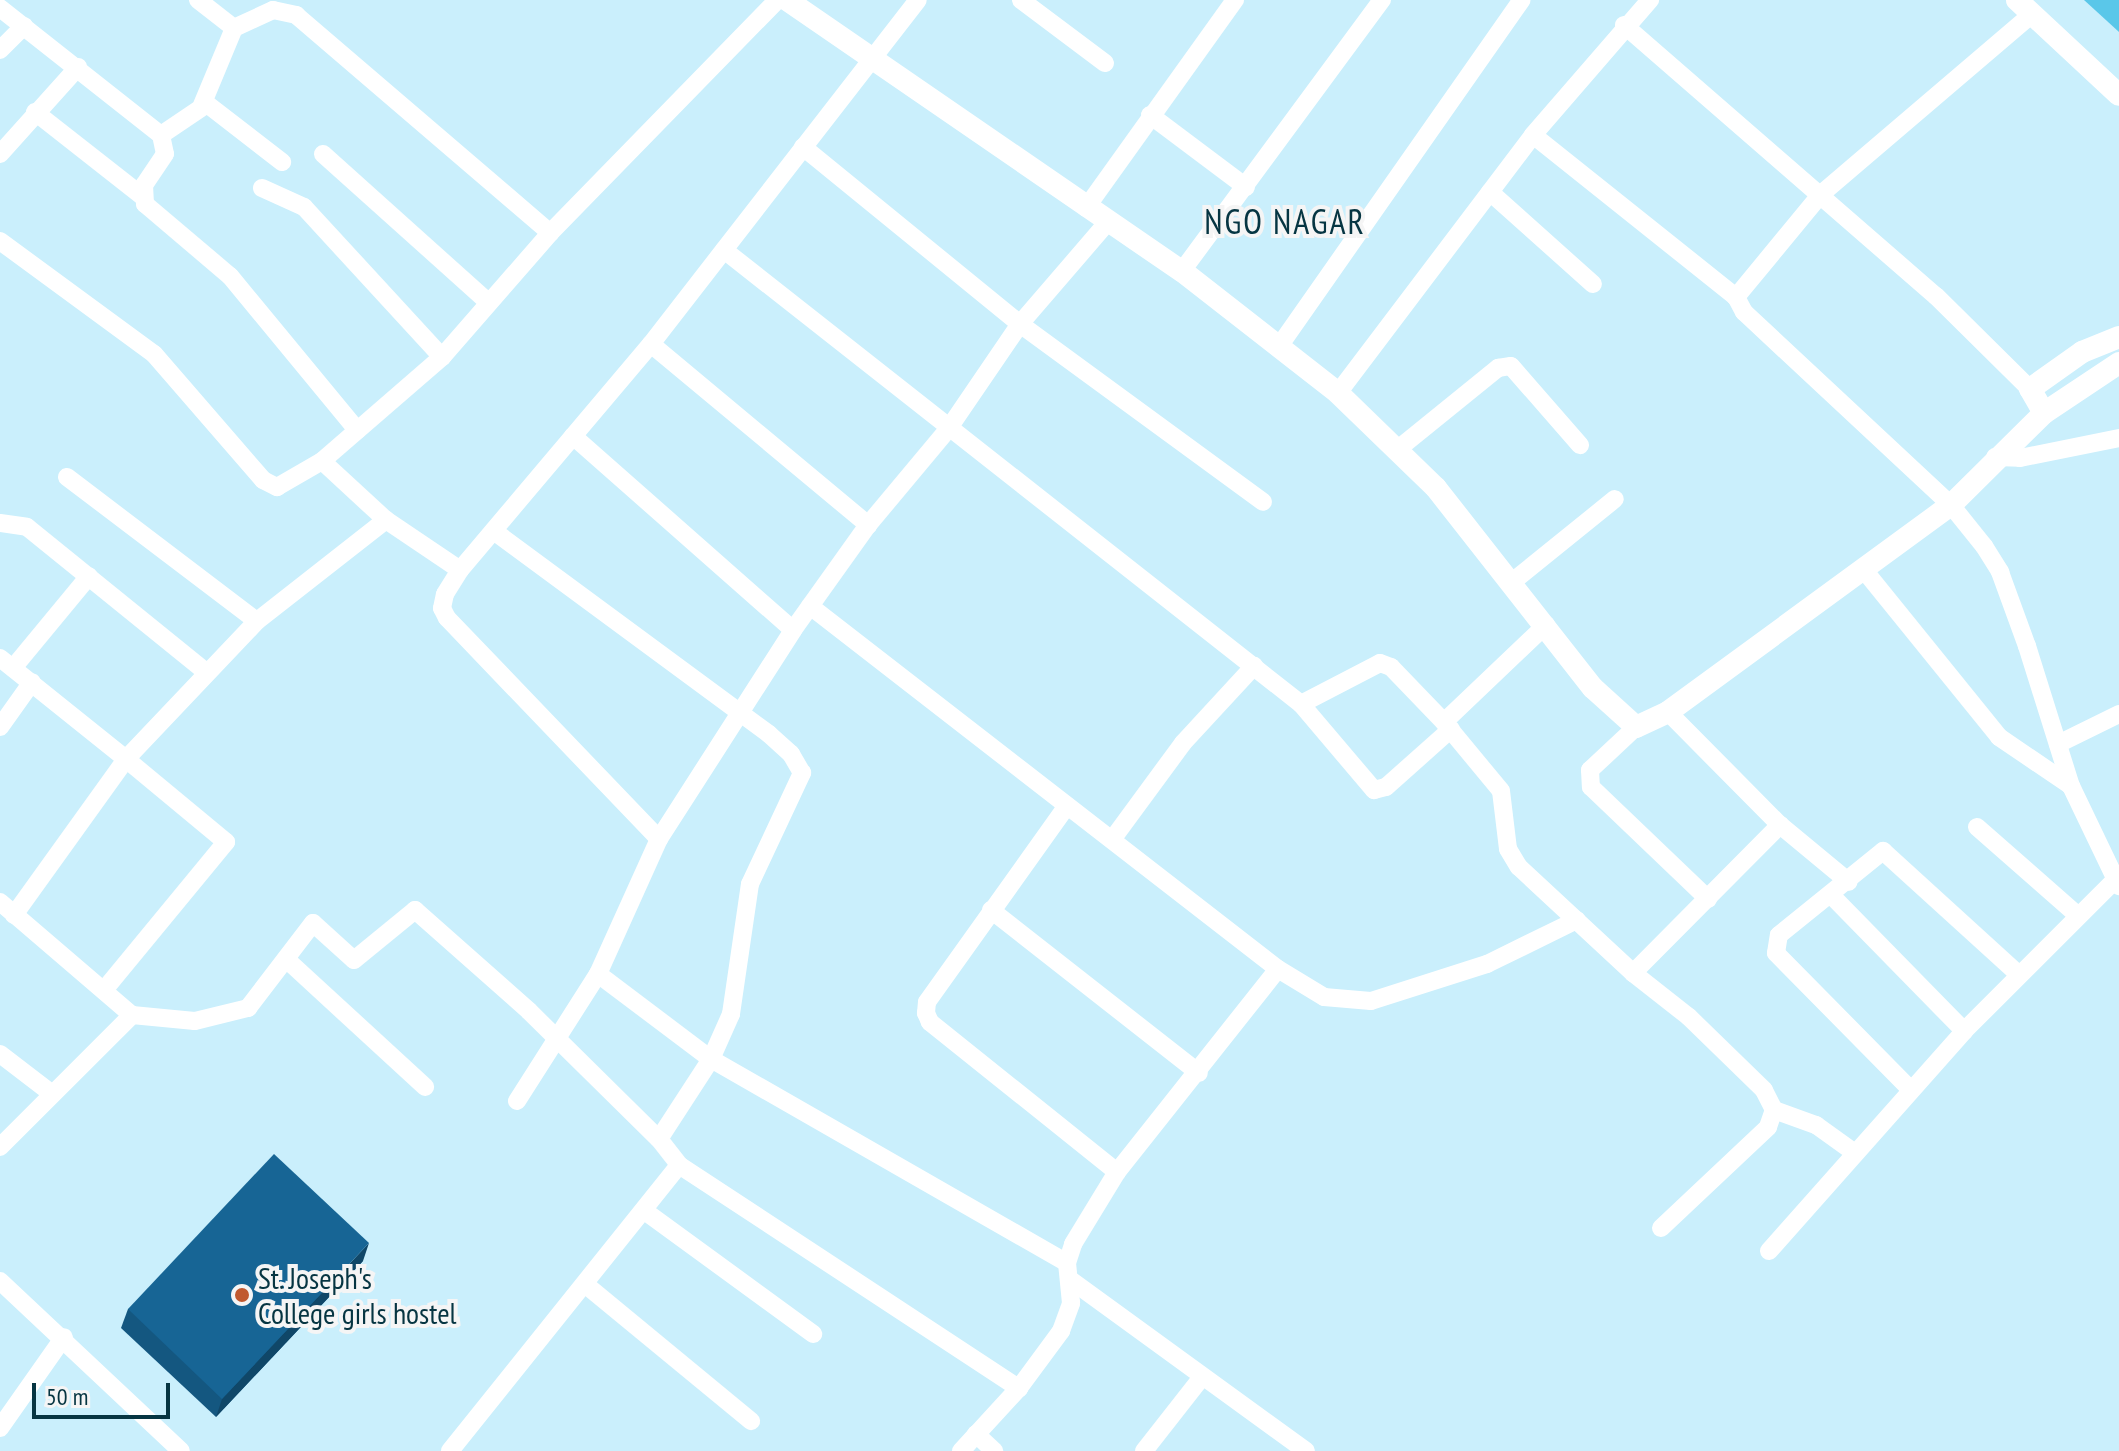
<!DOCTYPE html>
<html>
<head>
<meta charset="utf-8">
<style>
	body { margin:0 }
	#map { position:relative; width:2119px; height:1451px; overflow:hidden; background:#caeffc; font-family:"PT Sans Narrow",sans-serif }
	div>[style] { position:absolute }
	.water>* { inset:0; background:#5ac7e9 }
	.minor>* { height:18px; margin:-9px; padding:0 9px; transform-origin:9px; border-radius:9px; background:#fff }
	.tertiary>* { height:22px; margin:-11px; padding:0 11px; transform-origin:11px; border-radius:11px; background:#fff }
	.wall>* { inset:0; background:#145780 }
	.shaded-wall>* { inset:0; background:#104768 }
	.building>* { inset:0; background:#176595 }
	.dots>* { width:22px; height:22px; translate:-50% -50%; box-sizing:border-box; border:4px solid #f5f5f5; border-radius:50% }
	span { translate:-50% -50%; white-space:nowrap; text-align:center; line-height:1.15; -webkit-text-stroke:8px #f5f5f5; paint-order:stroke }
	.poi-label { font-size:30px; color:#063542 }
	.left { translate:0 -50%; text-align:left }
	.quarter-label { font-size:34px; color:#063542; letter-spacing:2px }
	.scale { position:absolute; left:32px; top:1383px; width:138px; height:36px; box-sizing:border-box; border:4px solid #063542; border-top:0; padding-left:10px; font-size:24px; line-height:28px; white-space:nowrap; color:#063542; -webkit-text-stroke:6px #f5f5f5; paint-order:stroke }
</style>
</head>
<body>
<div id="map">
	<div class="water">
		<i style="clip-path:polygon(2084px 0,2119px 0,2119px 32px)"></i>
	</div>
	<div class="minor">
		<i style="left:198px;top:0;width:46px;rotate:37.9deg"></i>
		<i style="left:234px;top:28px;width:43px;rotate:-24.8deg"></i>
		<i style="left:273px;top:10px;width:24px;rotate:12deg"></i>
		<i style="left:296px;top:15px;width:335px;rotate:40.6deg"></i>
		<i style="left:1021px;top:0;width:105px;rotate:36.9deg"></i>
		<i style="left:0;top:8px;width:205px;rotate:38.3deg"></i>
		<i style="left:161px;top:135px;width:19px;rotate:78deg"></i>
		<i style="left:165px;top:154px;width:37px;rotate:124deg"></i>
		<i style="left:144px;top:185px;width:19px;rotate:87deg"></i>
		<i style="left:145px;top:204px;width:111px;rotate:40.3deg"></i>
		<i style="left:230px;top:276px;width:200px;rotate:50.5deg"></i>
		<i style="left:2032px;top:14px;width:277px;rotate:139.5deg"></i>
		<i style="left:1821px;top:194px;width:134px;rotate:129.5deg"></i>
		<i style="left:1736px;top:297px;width:17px;rotate:62deg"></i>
		<i style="left:1744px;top:312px;width:283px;rotate:43deg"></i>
		<i style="left:1951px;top:505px;width:53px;rotate:51.2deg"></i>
		<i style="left:1984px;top:546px;width:31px;rotate:58deg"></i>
		<i style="left:2000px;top:572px;width:79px;rotate:70deg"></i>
		<i style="left:2027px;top:646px;width:147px;rotate:72.6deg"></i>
		<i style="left:2071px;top:786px;width:111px;rotate:64.4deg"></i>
		<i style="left:1624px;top:25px;width:413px;rotate:41deg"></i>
		<i style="left:1936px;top:296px;width:132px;rotate:44.7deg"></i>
		<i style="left:0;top:50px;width:34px;rotate:-45deg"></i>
		<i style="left:202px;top:105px;width:83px;rotate:-67.4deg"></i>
		<i style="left:35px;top:112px;width:135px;rotate:38.1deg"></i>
		<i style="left:1150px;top:115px;width:120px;rotate:36.9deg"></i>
		<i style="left:161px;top:135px;width:55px;rotate:-34deg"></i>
		<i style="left:207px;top:104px;width:95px;rotate:37.7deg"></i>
		<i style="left:1533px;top:135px;width:260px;rotate:38.6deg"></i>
		<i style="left:803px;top:147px;width:280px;rotate:39.2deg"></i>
		<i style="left:1020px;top:324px;width:301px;rotate:36.2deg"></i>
		<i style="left:0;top:154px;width:117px;rotate:-48.1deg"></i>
		<i style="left:323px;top:154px;width:222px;rotate:41.9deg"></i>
		<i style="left:262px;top:188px;width:46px;rotate:24.3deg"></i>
		<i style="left:304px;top:207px;width:204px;rotate:47.4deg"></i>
		<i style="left:1490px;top:192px;width:138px;rotate:41.8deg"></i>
		<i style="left:1086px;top:208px;width:256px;rotate:-54.4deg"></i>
		<i style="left:0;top:241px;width:191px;rotate:36.3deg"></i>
		<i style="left:154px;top:354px;width:167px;rotate:49.1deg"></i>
		<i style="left:263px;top:480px;width:16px;rotate:27deg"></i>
		<i style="left:277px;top:487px;width:52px;rotate:-30deg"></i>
		<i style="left:322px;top:461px;width:159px;rotate:-40.9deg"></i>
		<i style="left:442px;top:357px;width:164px;rotate:-48.9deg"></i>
		<i style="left:550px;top:233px;width:325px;rotate:-45.7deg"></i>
		<i style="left:724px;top:250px;width:734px;rotate:38.2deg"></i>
		<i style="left:1301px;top:704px;width:113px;rotate:49.7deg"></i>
		<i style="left:1374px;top:790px;width:12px;rotate:-14deg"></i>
		<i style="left:1386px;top:787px;width:87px;rotate:-41.7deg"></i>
		<i style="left:1182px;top:271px;width:337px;rotate:-53.6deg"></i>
		<i style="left:651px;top:344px;width:283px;rotate:39.8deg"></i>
		<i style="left:1280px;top:345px;width:421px;rotate:-55deg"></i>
		<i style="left:1338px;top:393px;width:323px;rotate:-52.9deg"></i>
		<i style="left:1533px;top:135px;width:179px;rotate:-49.1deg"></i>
		<i style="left:573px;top:436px;width:293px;rotate:41.4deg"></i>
		<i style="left:1398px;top:449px;width:129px;rotate:-39deg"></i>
		<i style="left:1498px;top:368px;width:13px;rotate:-9deg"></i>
		<i style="left:1511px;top:366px;width:105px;rotate:48.9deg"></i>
		<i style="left:1995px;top:457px;width:25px;rotate:2deg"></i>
		<i style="left:2020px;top:458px;width:101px;rotate:-11.4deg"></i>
		<i style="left:322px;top:461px;width:87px;rotate:42.7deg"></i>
		<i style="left:386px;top:520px;width:89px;rotate:34deg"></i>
		<i style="left:67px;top:477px;width:238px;rotate:37.2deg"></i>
		<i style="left:0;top:523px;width:27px;rotate:8deg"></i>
		<i style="left:27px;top:527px;width:230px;rotate:39deg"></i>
		<i style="left:1864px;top:570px;width:215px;rotate:51deg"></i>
		<i style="left:1999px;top:737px;width:87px;rotate:34.2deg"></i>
		<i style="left:1512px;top:582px;width:132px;rotate:-38.9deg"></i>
		<i style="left:810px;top:606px;width:592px;rotate:37.8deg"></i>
		<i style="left:1278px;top:969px;width:54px;rotate:31.3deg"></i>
		<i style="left:1324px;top:997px;width:47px;rotate:4.9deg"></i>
		<i style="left:1371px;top:1001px;width:122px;rotate:-17.7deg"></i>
		<i style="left:1487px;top:964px;width:100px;rotate:-26.1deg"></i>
		<i style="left:0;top:658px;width:161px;rotate:38.7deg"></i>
		<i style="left:126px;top:759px;width:190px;rotate:-46.5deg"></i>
		<i style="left:257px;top:621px;width:164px;rotate:-38.1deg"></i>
		<i style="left:13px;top:668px;width:119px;rotate:-50.4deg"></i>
		<i style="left:1301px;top:704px;width:89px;rotate:-27.4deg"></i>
		<i style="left:1380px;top:663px;width:12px;rotate:20deg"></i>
		<i style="left:1391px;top:667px;width:76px;rotate:46.1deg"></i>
		<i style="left:1444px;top:722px;width:141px;rotate:-43.6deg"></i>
		<i style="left:1668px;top:712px;width:159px;rotate:45.3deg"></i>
		<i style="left:1444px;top:722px;width:89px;rotate:50.4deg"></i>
		<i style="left:1501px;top:791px;width:58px;rotate:83.1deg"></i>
		<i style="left:1508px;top:849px;width:21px;rotate:59deg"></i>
		<i style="left:1519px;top:867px;width:156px;rotate:42.9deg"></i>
		<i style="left:0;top:727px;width:55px;rotate:-54.6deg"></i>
		<i style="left:1636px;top:727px;width:63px;rotate:136.9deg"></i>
		<i style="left:1590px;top:770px;width:17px;rotate:87deg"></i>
		<i style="left:1591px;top:787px;width:162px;rotate:43.7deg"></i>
		<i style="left:2058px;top:744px;width:68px;rotate:-26.2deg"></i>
		<i style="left:1977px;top:827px;width:133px;rotate:41.3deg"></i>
		<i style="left:1114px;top:837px;width:117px;rotate:-53.7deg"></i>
		<i style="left:1183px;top:743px;width:105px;rotate:-47.3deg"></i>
		<i style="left:659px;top:839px;width:306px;rotate:-133.8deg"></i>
		<i style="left:447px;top:618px;width:11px;rotate:-117deg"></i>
		<i style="left:442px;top:608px;width:14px;rotate:-78deg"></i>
		<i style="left:445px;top:594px;width:28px;rotate:-58deg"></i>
		<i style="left:460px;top:570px;width:296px;rotate:-49.8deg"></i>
		<i style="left:651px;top:344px;width:435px;rotate:-52.2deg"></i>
		<i style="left:1832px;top:896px;width:189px;rotate:45.6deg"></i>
		<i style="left:0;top:902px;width:174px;rotate:40.6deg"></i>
		<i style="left:132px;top:1015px;width:63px;rotate:5.4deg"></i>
		<i style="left:195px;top:1021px;width:55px;rotate:-13.8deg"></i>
		<i style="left:248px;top:1008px;width:107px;rotate:-52.6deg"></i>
		<i style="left:313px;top:923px;width:55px;rotate:42.1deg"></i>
		<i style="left:354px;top:960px;width:79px;rotate:-39.3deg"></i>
		<i style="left:415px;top:910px;width:152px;rotate:41.5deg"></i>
		<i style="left:529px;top:1011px;width:182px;rotate:44.6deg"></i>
		<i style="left:659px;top:1139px;width:95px;rotate:-57deg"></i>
		<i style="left:711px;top:1059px;width:49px;rotate:-66deg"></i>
		<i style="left:731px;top:1014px;width:131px;rotate:-81.7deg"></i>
		<i style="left:750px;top:884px;width:123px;rotate:-64.9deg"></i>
		<i style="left:802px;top:773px;width:22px;rotate:-120deg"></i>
		<i style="left:791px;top:754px;width:30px;rotate:-138deg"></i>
		<i style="left:769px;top:734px;width:342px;rotate:-143.6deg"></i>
		<i style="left:991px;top:910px;width:264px;rotate:38.1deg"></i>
		<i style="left:14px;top:915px;width:192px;rotate:-54.3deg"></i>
		<i style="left:126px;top:759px;width:130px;rotate:39.7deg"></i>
		<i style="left:226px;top:842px;width:192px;rotate:129.5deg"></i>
		<i style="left:286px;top:959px;width:189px;rotate:42.6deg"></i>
		<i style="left:598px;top:974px;width:141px;rotate:37deg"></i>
		<i style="left:711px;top:1059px;width:410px;rotate:29.8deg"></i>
		<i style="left:0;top:1054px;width:64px;rotate:37.4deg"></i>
		<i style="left:1910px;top:1089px;width:191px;rotate:-134.6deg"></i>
		<i style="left:1776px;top:953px;width:18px;rotate:-81deg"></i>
		<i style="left:1779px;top:935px;width:134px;rotate:-38.9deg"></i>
		<i style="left:1883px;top:851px;width:183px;rotate:42.3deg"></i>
		<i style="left:517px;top:1101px;width:151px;rotate:-57.5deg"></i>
		<i style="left:598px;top:974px;width:148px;rotate:-65.7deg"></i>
		<i style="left:659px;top:839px;width:248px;rotate:-57.3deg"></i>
		<i style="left:793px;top:630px;width:129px;rotate:-54.5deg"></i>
		<i style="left:868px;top:525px;width:126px;rotate:-50.1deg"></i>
		<i style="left:949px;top:428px;width:126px;rotate:-55.7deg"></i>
		<i style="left:1020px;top:324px;width:133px;rotate:-49.3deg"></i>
		<i style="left:1774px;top:1110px;width:45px;rotate:19.7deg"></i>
		<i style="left:1816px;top:1125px;width:48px;rotate:35.7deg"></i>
		<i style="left:659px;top:1139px;width:33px;rotate:52deg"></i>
		<i style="left:679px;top:1165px;width:407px;rotate:33.3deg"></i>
		<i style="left:0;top:1147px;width:187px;rotate:-45deg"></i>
		<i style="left:1117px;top:1172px;width:259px;rotate:-51.6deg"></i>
		<i style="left:646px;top:1212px;width:207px;rotate:36.1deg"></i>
		<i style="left:1661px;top:1228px;width:147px;rotate:-43.3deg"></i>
		<i style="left:1768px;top:1127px;width:18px;rotate:-71deg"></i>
		<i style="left:1774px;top:1110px;width:22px;rotate:-117deg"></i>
		<i style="left:1764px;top:1090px;width:105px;rotate:-135.8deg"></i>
		<i style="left:1689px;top:1017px;width:71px;rotate:-141.8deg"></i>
		<i style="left:1633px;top:973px;width:209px;rotate:-45.2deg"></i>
		<i style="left:1780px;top:825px;width:89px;rotate:39.6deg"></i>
		<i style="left:1769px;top:1251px;width:294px;rotate:-48.4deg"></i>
		<i style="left:1964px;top:1031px;width:212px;rotate:-45deg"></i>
		<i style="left:0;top:1281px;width:248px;rotate:43.2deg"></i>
		<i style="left:1072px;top:1281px;width:289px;rotate:36deg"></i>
		<i style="left:586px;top:1285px;width:214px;rotate:39.5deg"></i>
		<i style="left:0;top:1428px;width:111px;rotate:-54.9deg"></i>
		<i style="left:976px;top:1434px;width:25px;rotate:43deg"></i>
		<i style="left:450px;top:1451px;width:366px;rotate:-51.3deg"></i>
		<i style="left:961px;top:1451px;width:86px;rotate:-47.4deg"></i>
		<i style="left:1019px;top:1388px;width:71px;rotate:-53.6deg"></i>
		<i style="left:1061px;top:1331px;width:30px;rotate:-70deg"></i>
		<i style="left:1071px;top:1303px;width:40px;rotate:-95.7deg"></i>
		<i style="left:1067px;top:1263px;width:20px;rotate:-72deg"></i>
		<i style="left:1073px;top:1244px;width:84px;rotate:-58.6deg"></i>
		<i style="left:1117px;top:1172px;width:240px;rotate:-141.3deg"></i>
		<i style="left:930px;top:1022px;width:10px;rotate:-114deg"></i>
		<i style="left:926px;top:1013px;width:11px;rotate:-85deg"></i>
		<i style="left:927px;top:1002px;width:241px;rotate:-54.5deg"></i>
		<i style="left:1144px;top:1451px;width:94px;rotate:-51.9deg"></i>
	</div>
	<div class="tertiary">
		<i style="left:787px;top:0;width:479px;rotate:34.5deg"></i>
		<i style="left:1182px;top:271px;width:198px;rotate:38deg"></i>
		<i style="left:1338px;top:393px;width:136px;rotate:44.1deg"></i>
		<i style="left:1436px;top:488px;width:254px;rotate:51.9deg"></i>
		<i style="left:1593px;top:688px;width:58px;rotate:42.2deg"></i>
		<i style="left:1636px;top:727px;width:35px;rotate:-25deg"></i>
		<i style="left:1668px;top:712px;width:351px;rotate:-36.2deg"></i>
		<i style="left:1951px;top:505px;width:131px;rotate:-44.7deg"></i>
		<i style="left:2044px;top:413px;width:90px;rotate:-33.7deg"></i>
		<i style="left:2017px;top:0;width:139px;rotate:43deg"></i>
		<i style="left:2044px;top:413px;width:28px;rotate:-120deg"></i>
		<i style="left:2030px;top:389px;width:64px;rotate:-35.4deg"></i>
		<i style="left:2082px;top:352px;width:40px;rotate:-22deg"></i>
	</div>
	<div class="wall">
		<i style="clip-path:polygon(363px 1261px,216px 1417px,121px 1328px,128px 1309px)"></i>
	</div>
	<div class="shaded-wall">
		<i style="clip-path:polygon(369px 1243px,363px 1261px,216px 1417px,222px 1399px)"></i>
	</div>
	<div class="building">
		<i style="clip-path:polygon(274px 1154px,369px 1243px,222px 1399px,128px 1309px)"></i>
	</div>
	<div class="dots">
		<i style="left:242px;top:1295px;background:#c0592f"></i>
	</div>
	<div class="poi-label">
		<span class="left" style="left:258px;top:1295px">St. Joseph's<br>College girls hostel</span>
	</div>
	<div class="quarter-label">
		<span style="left:1285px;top:222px">NGO NAGAR</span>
	</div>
	<div class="scale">50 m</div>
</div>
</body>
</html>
